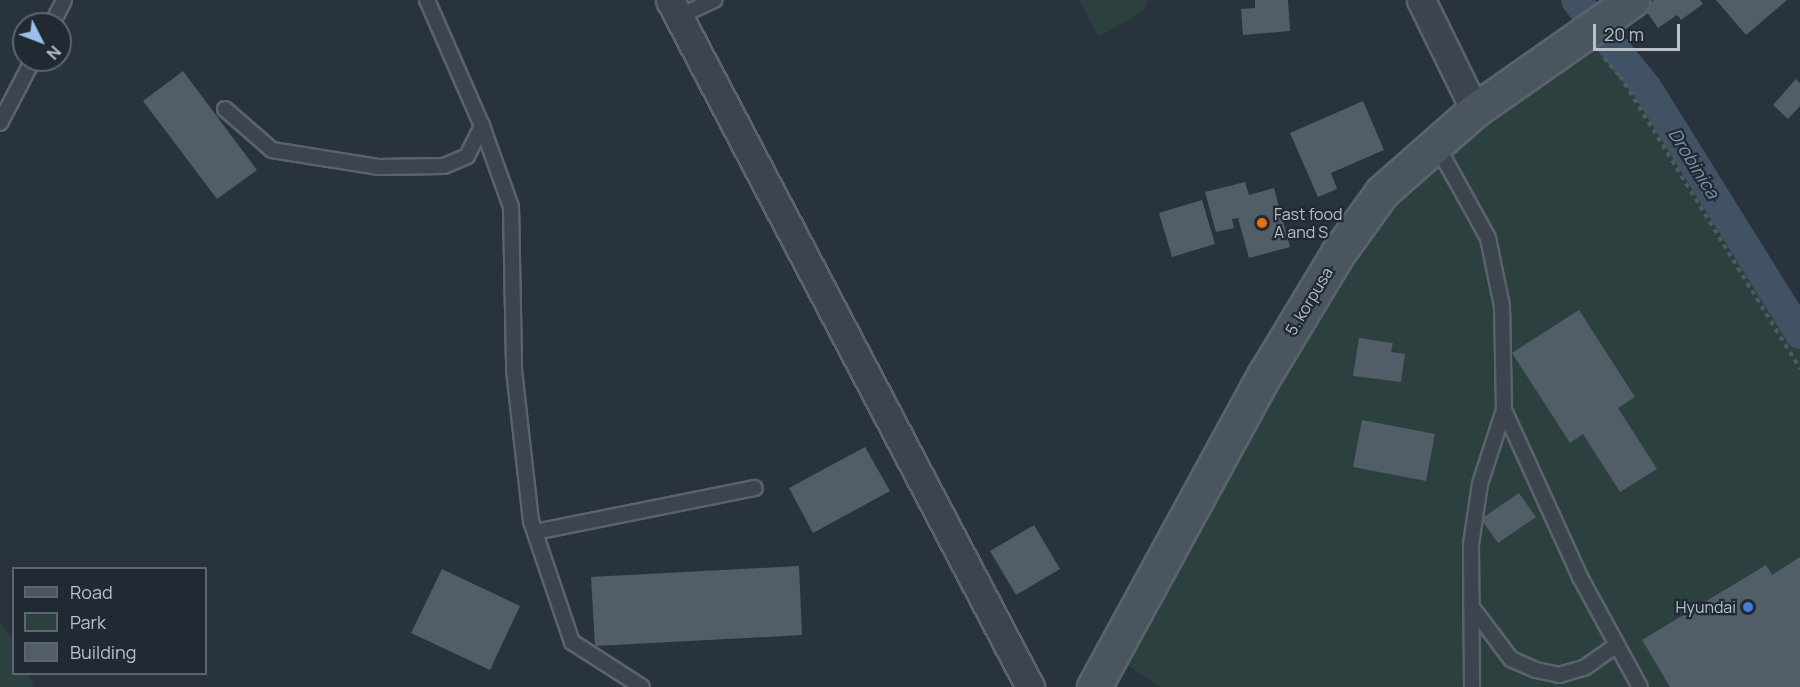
<!DOCTYPE html>
<html>
<head>
<meta charset="utf-8">
<style>
	body { margin:0 }
	#map { position:relative; width:1800px; height:687px; overflow:hidden; background:#28333d; font-family:Manrope,sans-serif }
	div>[style] { position:absolute }
	.green>* { inset:0; background:#2b403f }
	.canal>* { height:30px; margin:-15px; padding:0 15px; transform-origin:15px; border-radius:15px; background:#405264 }
	.building>* { inset:0; background:#525e67 }
	.path>* { height:4px; margin-top:-2px; transform-origin:0; background:repeating-linear-gradient(90deg,#4a5c5d 0 4.5px,transparent 0 9px) }
	.roads { filter:drop-shadow(2px 0 #5a636b) drop-shadow(-2px 0 #5a636b) drop-shadow(0 2px #5a636b) drop-shadow(0 -2px #5a636b) }
	.lane>* { height:14px; margin:-7px; padding:0 7px; transform-origin:7px; border-radius:7px; background:#3c454d }
	.street>* { height:27px; margin:-13.5px; padding:0 13.5px; transform-origin:13.5px; border-radius:13.5px; background:#3c454d }
	.secondary>* { height:33px; margin:-16.5px; padding:0 16.5px; transform-origin:16.5px; border-radius:16.5px; background:#4b5560 }
	.dots>* { width:16px; height:16px; translate:-50% -50%; box-sizing:border-box; border:3px solid #212a33; border-radius:50% }
	span { translate:-50% -50%; white-space:nowrap; text-align:center; line-height:1.15; -webkit-text-stroke:4.5px #212a33; paint-order:stroke }
	.poi-label { font-size:16px; color:#b8c0c8 }
	.left { translate:0 -50%; text-align:left }
	.right { translate:-100% -50%; text-align:right }
	.street-label { font-size:16px; color:#b8c0c8 }
	.water-label { font-size:18px; color:#7d93a8; font-style:italic }
	.legend { position:absolute; left:12px; top:567px; width:195px; height:108px; box-sizing:border-box; background:#212a33; border:2px solid #5d666f; margin:0; padding:8px 10px; list-style:none; font-size:18px; color:#b8c0c8 }
	.legend li { display:flex; align-items:center; gap:12px; height:30px }
	.legend b { width:30px; border:2px solid #5d666f }
	.north { position:absolute; left:12px; top:12px; width:60px; height:60px; box-sizing:border-box; background:#212a33; border:2px solid #5d666f; border-radius:50%; rotate:132deg; font-size:16px; font-weight:700; line-height:24px; text-align:center; color:#b8c0c8 }
	.north::after { content:''; display:block; margin:auto; width:21px; height:27px; background:#9ac1ec; clip-path:polygon(50% 0,100% 100%,50% 72%,0 100%) }
	.scale { position:absolute; left:1593px; top:24px; width:87px; height:27px; box-sizing:border-box; border:3px solid #b8c0c8; border-top:0; padding-left:8px; font-size:18px; line-height:21px; white-space:nowrap; color:#b8c0c8; -webkit-text-stroke:4px #212a33; paint-order:stroke }
</style>
</head>
<body>
<div id="map">
	<div class="green">
		<i style="clip-path:polygon(1079px 0,1148px 0,1145px 10px,1098px 37px)"></i>
		<i style="clip-path:polygon(1589px 16px,1647px 88px,1800px 334px,1800px 687px,1160px 687px,1111px 654px,1338px 253px)"></i>
		<i style="clip-path:polygon(0 623px,13px 640px,14px 674px,29px 674px,34px 687px,0 687px)"></i>
	</div>
	<div class="canal">
		<i style="left:1576px;top:0;width:113px;rotate:51.1deg"></i>
		<i style="left:1647px;top:88px;width:290px;rotate:58.1deg"></i>
	</div>
	<div class="building">
		<i style="clip-path:polygon(1255px 0,1288px 0,1290px 31px,1243px 35px,1241px 9px,1255px 8px)"></i>
		<i style="clip-path:polygon(1654px 0,1700px 0,1703px 4px,1681px 20px,1677px 15px,1658px 28px,1644px 8px)"></i>
		<i style="clip-path:polygon(1716px 0,1787px 0,1746px 35px)"></i>
		<i style="clip-path:polygon(183px 71px,257px 170px,217px 199px,143px 101px)"></i>
		<i style="clip-path:polygon(1796px 79px,1800px 83px,1800px 106px,1788px 119px,1773px 105px)"></i>
		<i style="clip-path:polygon(1363px 101px,1384px 150px,1331px 173px,1337px 189px,1318px 197px,1290px 133px)"></i>
		<i style="clip-path:polygon(1245px 182px,1249px 195px,1274px 188px,1290px 247px,1249px 258px,1238px 218px,1232px 219px,1234px 228px,1216px 232px,1205px 192px)"></i>
		<i style="clip-path:polygon(1202px 200px,1215px 244px,1172px 257px,1159px 213px)"></i>
		<i style="clip-path:polygon(1579px 310px,1635px 397px,1618px 408px,1657px 469px,1620px 492px,1583px 434px,1570px 443px,1512px 353px)"></i>
		<i style="clip-path:polygon(1359px 338px,1393px 343px,1391px 352px,1405px 354px,1401px 382px,1353px 376px)"></i>
		<i style="clip-path:polygon(1362px 420px,1435px 434px,1426px 481px,1353px 467px)"></i>
		<i style="clip-path:polygon(865px 447px,890px 491px,813px 533px,789px 488px)"></i>
		<i style="clip-path:polygon(1519px 493px,1536px 517px,1498px 543px,1481px 519px)"></i>
		<i style="clip-path:polygon(1034px 525px,1060px 569px,1016px 595px,990px 551px)"></i>
		<i style="clip-path:polygon(1800px 557px,1800px 687px,1670px 687px,1642px 640px,1766px 565px,1772px 575px)"></i>
		<i style="clip-path:polygon(799px 566px,802px 635px,595px 646px,591px 577px)"></i>
		<i style="clip-path:polygon(442px 569px,520px 606px,490px 670px,411px 633px)"></i>
	</div>
	<div class="path">
		<i style="left:1604px;top:58px;width:24px;rotate:48deg"></i>
		<i style="left:1620px;top:76px;width:344px;rotate:58.4deg"></i>
	</div>
	<div class="roads">
		<div class="lane">
			<i style="left:427px;top:0;width:137px;rotate:66.4deg"></i>
			<i style="left:482px;top:126px;width:86px;rotate:70.3deg"></i>
			<i style="left:511px;top:207px;width:163px;rotate:88.9deg"></i>
			<i style="left:514px;top:370px;width:152px;rotate:83.6deg"></i>
			<i style="left:531px;top:521px;width:128px;rotate:71.3deg"></i>
			<i style="left:572px;top:642px;width:83px;rotate:32.7deg"></i>
			<i style="left:680px;top:16px;width:38px;rotate:-25deg"></i>
			<i style="left:52px;top:24px;width:27px;rotate:-63deg"></i>
			<i style="left:225px;top:109px;width:62px;rotate:41.1deg"></i>
			<i style="left:272px;top:150px;width:107px;rotate:9.1deg"></i>
			<i style="left:378px;top:167px;width:66px;rotate:-0.9deg"></i>
			<i style="left:444px;top:166px;width:25px;rotate:-23deg"></i>
			<i style="left:467px;top:156px;width:34px;rotate:-63deg"></i>
			<i style="left:0;top:123px;width:71px;rotate:-62.4deg"></i>
			<i style="left:1436px;top:144px;width:107px;rotate:61deg"></i>
			<i style="left:1488px;top:238px;width:69px;rotate:78.4deg"></i>
			<i style="left:1502px;top:306px;width:104px;rotate:88.9deg"></i>
			<i style="left:1504px;top:410px;width:78px;rotate:108deg"></i>
			<i style="left:1480px;top:484px;width:61px;rotate:98.5deg"></i>
			<i style="left:1471px;top:544px;width:143px;rotate:89.6deg"></i>
			<i style="left:1504px;top:410px;width:183px;rotate:65.5deg"></i>
			<i style="left:1580px;top:577px;width:125px;rotate:61.4deg"></i>
			<i style="left:535px;top:532px;width:224px;rotate:-11.3deg"></i>
			<i style="left:1471px;top:606px;width:66px;rotate:53deg"></i>
			<i style="left:1511px;top:659px;width:27px;rotate:24deg"></i>
			<i style="left:1536px;top:670px;width:24px;rotate:12deg"></i>
			<i style="left:1559px;top:675px;width:26px;rotate:-16deg"></i>
			<i style="left:1584px;top:668px;width:40px;rotate:-34.9deg"></i>
		</div>
		<div class="street">
			<i style="left:670px;top:0;width:776px;rotate:62.34deg"></i>
			<i style="left:1421px;top:0;width:123px;rotate:63.9deg"></i>
		</div>
		<div class="secondary">
			<i style="left:1094px;top:687px;width:357px;rotate:-61.4deg"></i>
			<i style="left:1265px;top:374px;width:141px;rotate:-58.9deg"></i>
			<i style="left:1338px;top:253px;width:75px;rotate:-54.2deg"></i>
			<i style="left:1382px;top:192px;width:124px;rotate:-41.4deg"></i>
			<i style="left:1475px;top:110px;width:192px;rotate:-35deg"></i>
		</div>
	</div>
	<div class="dots">
		<i style="left:1262px;top:223px;background:#e8710a"></i>
		<i style="left:1748px;top:607px;background:#3f7fe0"></i>
	</div>
	<div class="poi-label">
		<span class="left" style="left:1274px;top:223px">Fast food<br>A and S</span>
		<span class="right" style="left:1736px;top:607px">Hyundai</span>
	</div>
	<div class="street-label">
		<span style="left:1309px;top:301px;rotate:-59deg">5. korpusa</span>
	</div>
	<div class="water-label">
		<span style="left:1694px;top:163px;rotate:58deg">Drobinica</span>
	</div>
	<ul class="legend">
	<li><b style="height:8px;background:#4b5560"></b>Road</li>
	<li><b style="height:16px;background:#2b403f"></b>Park</li>
	<li><b style="height:16px;background:#525e67"></b>Building</li>
	</ul>
	<div class="north">N</div>
	<div class="scale">20 m</div>
</div>
</body>
</html>
